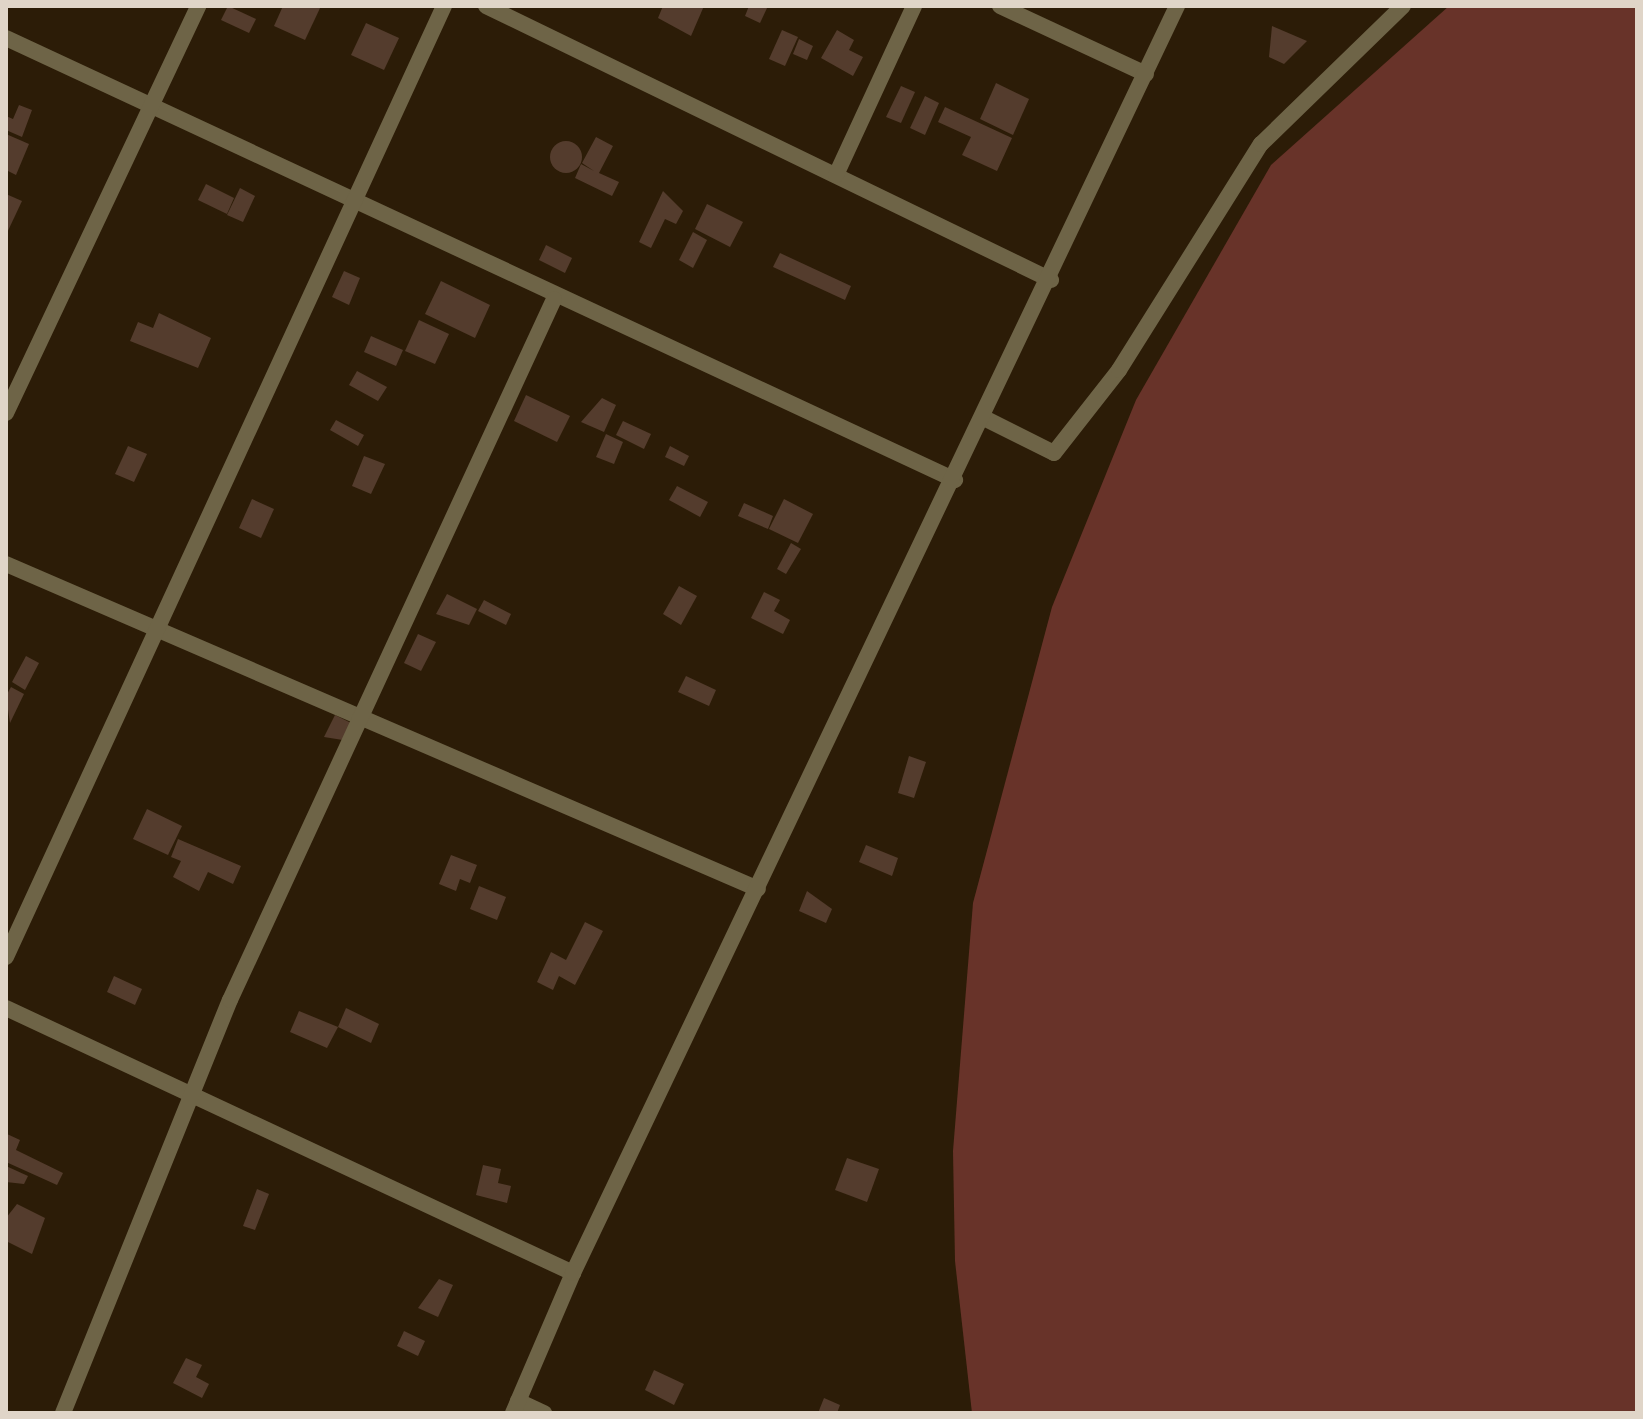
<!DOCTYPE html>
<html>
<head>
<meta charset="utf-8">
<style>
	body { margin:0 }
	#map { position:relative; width:1643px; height:1419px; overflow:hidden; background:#2c1c07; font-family:Overpass,sans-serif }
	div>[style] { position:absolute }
	.green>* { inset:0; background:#683329 }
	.building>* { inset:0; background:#543c2d }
	.round { border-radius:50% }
	.minor>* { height:16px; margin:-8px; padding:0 8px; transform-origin:8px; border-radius:8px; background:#6e6447 }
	span { translate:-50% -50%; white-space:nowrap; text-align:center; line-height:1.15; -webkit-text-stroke:6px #2c1c07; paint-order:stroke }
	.frame { position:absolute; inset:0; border:8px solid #e0d5c8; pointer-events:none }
</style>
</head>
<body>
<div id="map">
	<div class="green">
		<i style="clip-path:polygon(1449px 6px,1637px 6px,1637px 1413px,972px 1413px,955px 1261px,953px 1151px,973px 903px,1052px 607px,1136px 400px,1271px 165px)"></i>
	</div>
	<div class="building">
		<i style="clip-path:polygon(228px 6px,256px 19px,249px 33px,221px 20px)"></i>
		<i style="clip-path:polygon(283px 6px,321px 6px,305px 40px,274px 26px)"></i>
		<i style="clip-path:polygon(663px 6px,704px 6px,691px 36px,658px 18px)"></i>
		<i style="clip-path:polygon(749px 6px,768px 6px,760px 23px,745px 16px)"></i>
		<i style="clip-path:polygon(366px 23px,399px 38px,384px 70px,351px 55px)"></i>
		<i style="clip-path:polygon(1272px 26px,1307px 41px,1284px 64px,1269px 57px)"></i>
		<i style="clip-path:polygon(782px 30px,798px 37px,785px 66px,769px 59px)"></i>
		<i style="clip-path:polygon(837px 30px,854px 40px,849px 50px,863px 57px,853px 76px,821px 58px)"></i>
		<i style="clip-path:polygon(799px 39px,813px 46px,807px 60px,793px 54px)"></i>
		<i style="clip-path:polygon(996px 83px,1029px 99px,1013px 135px,980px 119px)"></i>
		<i style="clip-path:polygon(901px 86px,915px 92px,901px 123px,886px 117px)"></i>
		<i style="clip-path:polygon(925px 96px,939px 103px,925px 135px,910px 128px)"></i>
		<i style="clip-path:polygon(19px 105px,32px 110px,22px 137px,6px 130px,6px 116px,13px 119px)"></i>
		<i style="clip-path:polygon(945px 107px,1012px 138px,997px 171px,962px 155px,971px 137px,938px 122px)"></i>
		<i style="clip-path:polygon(6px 134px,29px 144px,16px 175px,6px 170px)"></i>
		<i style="clip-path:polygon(596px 137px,613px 146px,599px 173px,619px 182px,612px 196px,575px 178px,581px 164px,594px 171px,582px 163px)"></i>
		<i class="round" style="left:550px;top:141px;width:32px;height:32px"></i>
		<i style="clip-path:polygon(206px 184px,234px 198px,227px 214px,198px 200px)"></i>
		<i style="clip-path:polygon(240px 188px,255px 196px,243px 222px,227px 215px)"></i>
		<i style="clip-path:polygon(663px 191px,683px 211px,676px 224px,665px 219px,651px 248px,639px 242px)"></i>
		<i style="clip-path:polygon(6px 194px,22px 201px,6px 235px)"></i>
		<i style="clip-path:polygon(707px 204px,743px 222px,730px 247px,695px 229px)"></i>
		<i style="clip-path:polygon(693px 232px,707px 240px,693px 268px,679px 260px)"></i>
		<i style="clip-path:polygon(546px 245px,572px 258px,565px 273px,539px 260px)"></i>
		<i style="clip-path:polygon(780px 253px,851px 286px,845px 300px,773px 267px)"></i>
		<i style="clip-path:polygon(344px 271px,360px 278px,349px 305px,332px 297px)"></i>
		<i style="clip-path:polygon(441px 281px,490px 305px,475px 338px,425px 314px)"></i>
		<i style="clip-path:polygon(159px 313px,211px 338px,198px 368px,130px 341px,138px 322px,153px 328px)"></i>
		<i style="clip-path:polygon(419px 320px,449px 334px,435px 364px,405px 351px)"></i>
		<i style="clip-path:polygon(371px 336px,403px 350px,396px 366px,364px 352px)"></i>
		<i style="clip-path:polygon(357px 371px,387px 387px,378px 401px,349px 385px)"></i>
		<i style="clip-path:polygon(526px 395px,570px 416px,557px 442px,514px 421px)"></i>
		<i style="clip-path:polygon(602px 398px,616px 405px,604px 432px,581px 422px)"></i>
		<i style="clip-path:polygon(336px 420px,364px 435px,358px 446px,330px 430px)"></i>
		<i style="clip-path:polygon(623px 421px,651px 434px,644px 449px,616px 435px)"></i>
		<i style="clip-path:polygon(606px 434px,623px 442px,614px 464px,596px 457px)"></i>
		<i style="clip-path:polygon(128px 446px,147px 454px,134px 482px,115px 474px)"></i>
		<i style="clip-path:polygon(670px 446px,689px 456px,684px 466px,665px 457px)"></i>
		<i style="clip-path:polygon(364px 456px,385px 464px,371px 494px,352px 486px)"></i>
		<i style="clip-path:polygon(677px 486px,708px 502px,700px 517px,669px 500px)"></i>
		<i style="clip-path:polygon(252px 499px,274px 509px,261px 538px,239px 528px)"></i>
		<i style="clip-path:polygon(784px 499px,813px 514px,798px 543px,769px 529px)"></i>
		<i style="clip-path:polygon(744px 503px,773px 516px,768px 529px,738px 516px)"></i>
		<i style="clip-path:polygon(791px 543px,801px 549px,786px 574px,777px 569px)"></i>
		<i style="clip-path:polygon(679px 586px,697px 596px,681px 625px,663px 614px)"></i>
		<i style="clip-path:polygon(764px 592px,780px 600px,774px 611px,790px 620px,783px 634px,751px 618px)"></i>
		<i style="clip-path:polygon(447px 594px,477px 609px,469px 625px,436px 614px)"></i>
		<i style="clip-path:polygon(484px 600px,511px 614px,506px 625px,478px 611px)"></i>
		<i style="clip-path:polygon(418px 634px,436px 642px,421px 671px,404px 663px)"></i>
		<i style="clip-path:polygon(26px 656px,39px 663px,25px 690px,12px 682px)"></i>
		<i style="clip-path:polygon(686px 676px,716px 690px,709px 706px,678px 692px)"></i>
		<i style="clip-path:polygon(11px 687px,24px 694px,10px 723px,6px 696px)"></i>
		<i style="clip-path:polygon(335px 715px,357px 726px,349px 741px,324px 737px)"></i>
		<i style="clip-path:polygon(909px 756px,926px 762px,914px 798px,898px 793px)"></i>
		<i style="clip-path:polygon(147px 809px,182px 826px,168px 855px,133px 839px)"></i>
		<i style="clip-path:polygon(178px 839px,241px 866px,233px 884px,208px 872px,199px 891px,173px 877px,181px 861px,171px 857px)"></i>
		<i style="clip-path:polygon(866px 845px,898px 858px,892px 876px,859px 862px)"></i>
		<i style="clip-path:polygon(451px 855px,477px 865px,470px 883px,460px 879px,456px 891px,439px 884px)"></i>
		<i style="clip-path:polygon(479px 886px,506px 897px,497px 920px,470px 909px)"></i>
		<i style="clip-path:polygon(807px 891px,832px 909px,826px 923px,799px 911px)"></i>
		<i style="clip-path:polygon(585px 922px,603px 931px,575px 985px,559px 976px,553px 990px,537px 982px,551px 952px,566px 960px)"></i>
		<i style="clip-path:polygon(114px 976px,142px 989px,135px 1005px,107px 992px)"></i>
		<i style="clip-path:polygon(346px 1008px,379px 1024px,371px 1043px,338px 1027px)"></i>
		<i style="clip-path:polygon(299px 1011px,338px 1027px,327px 1048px,290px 1032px)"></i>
		<i style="clip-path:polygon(7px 1134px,20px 1140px,16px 1150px,63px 1173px,57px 1185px,6px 1162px)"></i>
		<i style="clip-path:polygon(847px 1158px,879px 1169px,867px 1202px,835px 1190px)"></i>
		<i style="clip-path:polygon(483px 1165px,501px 1169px,498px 1183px,511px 1186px,507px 1203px,476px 1195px)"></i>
		<i style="clip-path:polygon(6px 1166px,28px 1176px,24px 1184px,6px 1182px)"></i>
		<i style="clip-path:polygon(257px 1189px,269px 1194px,255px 1230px,243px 1226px)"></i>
		<i style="clip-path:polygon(17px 1204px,45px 1218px,32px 1254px,6px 1241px,6px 1218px)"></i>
		<i style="clip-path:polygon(439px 1279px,453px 1285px,438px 1317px,418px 1308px)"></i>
		<i style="clip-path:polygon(404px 1331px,425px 1341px,418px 1356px,397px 1346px)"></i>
		<i style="clip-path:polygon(186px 1358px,202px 1365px,196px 1377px,209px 1384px,202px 1398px,173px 1383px)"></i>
		<i style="clip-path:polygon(654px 1370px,684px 1384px,674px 1405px,645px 1390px)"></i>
		<i style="clip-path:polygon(824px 1398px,840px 1405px,837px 1413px,818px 1413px)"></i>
	</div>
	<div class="minor">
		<i style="left:486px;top:6px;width:628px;rotate:25.87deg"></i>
		<i style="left:1000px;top:6px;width:161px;rotate:25deg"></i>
		<i style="left:6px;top:38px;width:1047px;rotate:24.97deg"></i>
		<i style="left:836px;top:175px;width:186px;rotate:-65.2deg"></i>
		<i style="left:6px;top:413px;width:450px;rotate:-64.7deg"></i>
		<i style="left:984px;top:418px;width:78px;rotate:26.6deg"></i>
		<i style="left:1054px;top:453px;width:105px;rotate:-51.9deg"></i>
		<i style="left:1119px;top:370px;width:267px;rotate:-57.9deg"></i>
		<i style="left:1261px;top:144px;width:198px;rotate:-44.2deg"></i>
		<i style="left:6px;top:564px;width:819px;rotate:23.37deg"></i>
		<i style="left:6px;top:957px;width:1047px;rotate:-65.27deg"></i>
		<i style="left:6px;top:1008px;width:626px;rotate:25.05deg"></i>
		<i style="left:518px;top:1401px;width:29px;rotate:25deg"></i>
		<i style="left:63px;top:1413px;width:445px;rotate:-68deg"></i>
		<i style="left:230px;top:1000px;width:772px;rotate:-65.19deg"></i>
		<i style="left:513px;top:1413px;width:152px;rotate:-66.8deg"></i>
		<i style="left:573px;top:1273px;width:1404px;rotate:-64.51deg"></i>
	</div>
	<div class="frame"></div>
</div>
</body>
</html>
